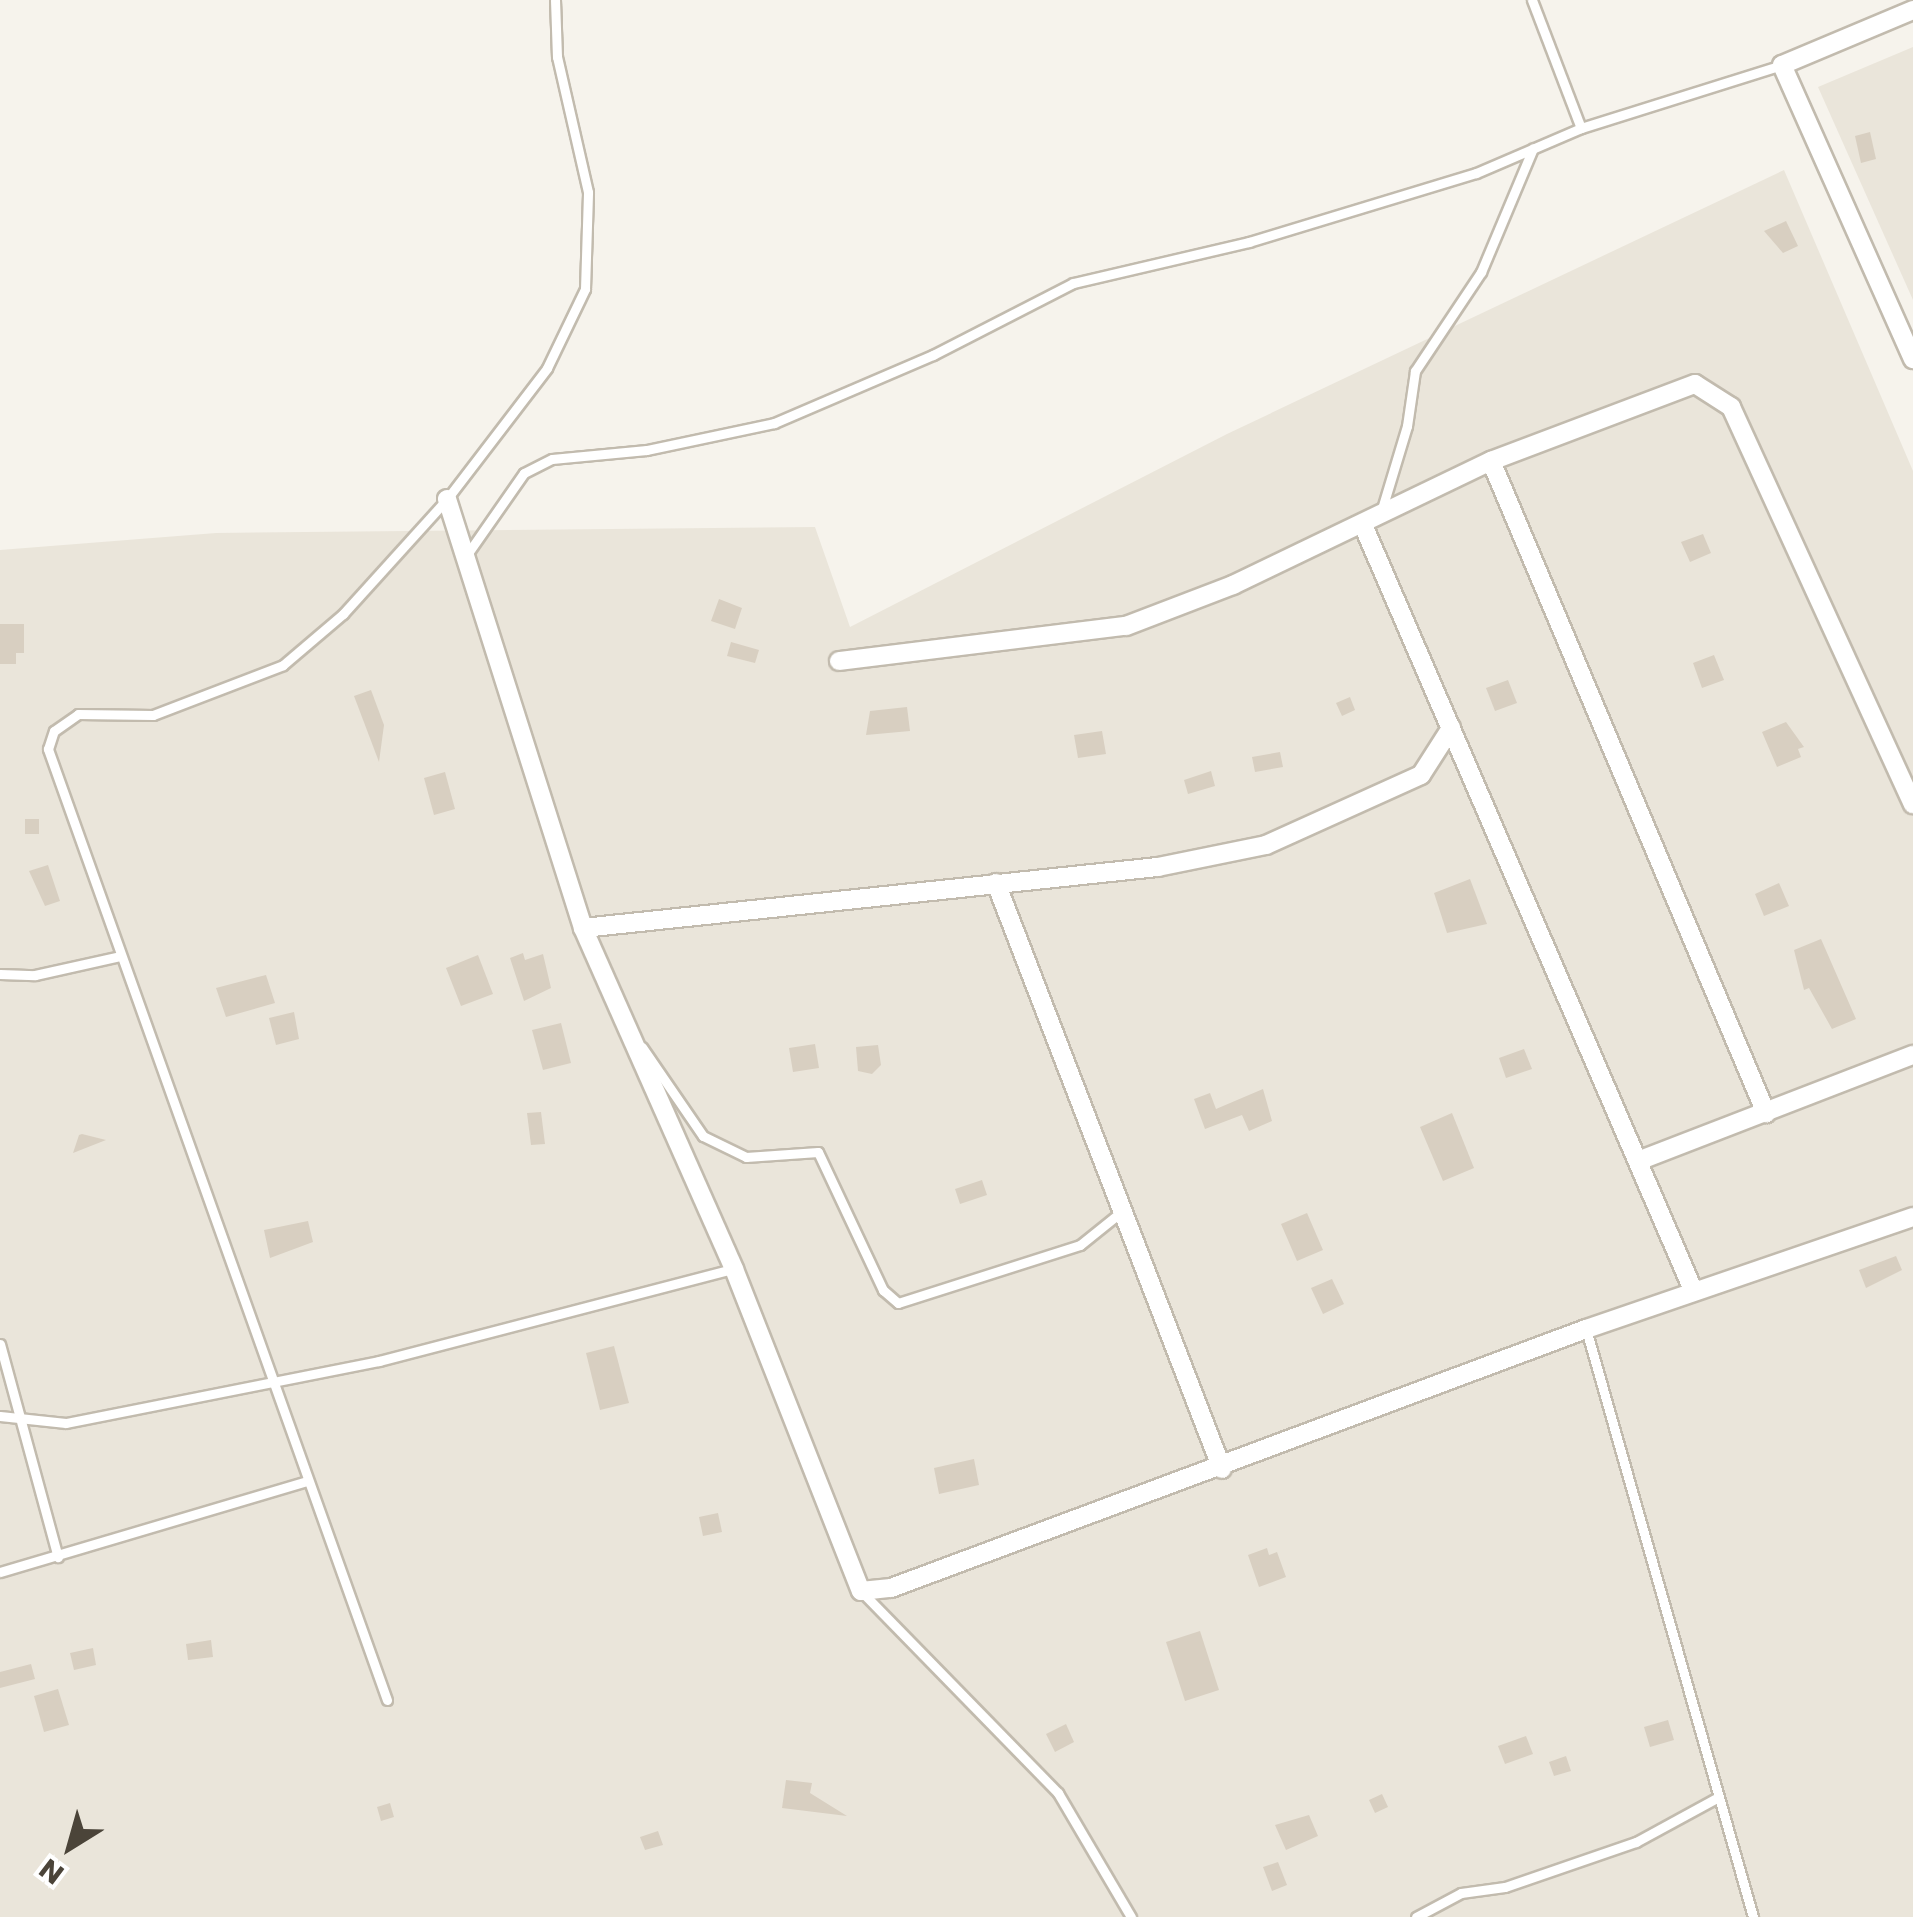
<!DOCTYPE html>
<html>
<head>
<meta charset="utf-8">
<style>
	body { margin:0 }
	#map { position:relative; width:1913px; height:1917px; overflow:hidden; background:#f6f3ec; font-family:Poppins,sans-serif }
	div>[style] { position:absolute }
	.residential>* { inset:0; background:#eae5da }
	.building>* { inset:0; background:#d8cfc1 }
	.roads { filter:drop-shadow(2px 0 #c2bbae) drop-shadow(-2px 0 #c2bbae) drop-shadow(0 2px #c2bbae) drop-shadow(0 -2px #c2bbae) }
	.service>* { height:9px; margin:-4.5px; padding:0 4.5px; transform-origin:4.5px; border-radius:4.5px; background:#fff }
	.minor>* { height:18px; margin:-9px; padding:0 9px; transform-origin:9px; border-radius:9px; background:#fff }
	span { translate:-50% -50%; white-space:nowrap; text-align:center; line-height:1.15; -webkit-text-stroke:8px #fff; paint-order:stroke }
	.north { position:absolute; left:20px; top:1797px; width:100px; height:100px; -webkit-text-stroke:8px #fff; paint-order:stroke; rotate:217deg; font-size:28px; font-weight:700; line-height:40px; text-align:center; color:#4b4439 }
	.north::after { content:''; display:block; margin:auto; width:35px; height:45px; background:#4b4439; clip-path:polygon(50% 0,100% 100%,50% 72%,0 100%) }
</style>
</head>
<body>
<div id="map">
	<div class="residential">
		<i style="clip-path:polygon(1913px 47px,1913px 300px,1818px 87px)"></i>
		<i style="clip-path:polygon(1784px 170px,1913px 471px,1913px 1917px,0 1917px,0 550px,216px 533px,815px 527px,850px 627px,1227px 434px)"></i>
	</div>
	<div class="building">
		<i style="clip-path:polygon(1870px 132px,1876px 159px,1861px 163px,1855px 136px)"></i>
		<i style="clip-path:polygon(1786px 221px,1798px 246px,1783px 253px,1764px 231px)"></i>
		<i style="clip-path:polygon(1703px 534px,1711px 553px,1690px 562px,1681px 542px)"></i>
		<i style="clip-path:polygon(719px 599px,742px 608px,735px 629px,711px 621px)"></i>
		<i style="clip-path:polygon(0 624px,24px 624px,24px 653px,16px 653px,16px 664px,0 664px)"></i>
		<i style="clip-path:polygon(731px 642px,759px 650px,755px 663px,727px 656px)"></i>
		<i style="clip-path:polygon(1714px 655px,1724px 680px,1702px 688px,1693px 663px)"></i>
		<i style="clip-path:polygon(1508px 680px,1517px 703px,1495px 711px,1486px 688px)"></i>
		<i style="clip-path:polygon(371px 690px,384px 725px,379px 762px,354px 696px)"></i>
		<i style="clip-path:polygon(1350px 697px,1355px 710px,1342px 716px,1336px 703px)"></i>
		<i style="clip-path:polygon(907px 707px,910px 731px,866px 735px,870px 711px)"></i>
		<i style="clip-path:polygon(1786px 722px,1804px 747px,1798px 749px,1801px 757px,1777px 767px,1762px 732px)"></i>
		<i style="clip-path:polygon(1102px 731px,1106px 754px,1078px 758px,1074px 735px)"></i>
		<i style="clip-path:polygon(1280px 752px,1283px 767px,1255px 772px,1252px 757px)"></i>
		<i style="clip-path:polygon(1211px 771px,1215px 786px,1188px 794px,1184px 780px)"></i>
		<i style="clip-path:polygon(445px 772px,455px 809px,434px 815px,424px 778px)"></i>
		<i style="clip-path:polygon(25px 819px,39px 819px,39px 834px,25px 834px)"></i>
		<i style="clip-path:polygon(48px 865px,60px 901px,45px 906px,29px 871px)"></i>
		<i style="clip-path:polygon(1470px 879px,1487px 924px,1447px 933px,1434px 893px)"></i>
		<i style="clip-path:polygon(1779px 883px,1789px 906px,1764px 916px,1755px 894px)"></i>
		<i style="clip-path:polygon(1821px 939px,1856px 1019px,1832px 1029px,1809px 988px,1804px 990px,1794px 950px)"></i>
		<i style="clip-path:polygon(523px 953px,525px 960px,543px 954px,551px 988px,524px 1001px,510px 958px)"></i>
		<i style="clip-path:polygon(478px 955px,493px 994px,461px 1006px,446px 968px)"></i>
		<i style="clip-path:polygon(266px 975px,275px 1003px,226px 1017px,216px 988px)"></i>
		<i style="clip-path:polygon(294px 1012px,299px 1039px,276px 1045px,269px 1018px)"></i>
		<i style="clip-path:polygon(561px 1023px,571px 1063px,543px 1070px,532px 1030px)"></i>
		<i style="clip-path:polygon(815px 1044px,819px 1068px,793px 1072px,789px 1048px)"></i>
		<i style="clip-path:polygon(878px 1045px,881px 1065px,872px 1074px,858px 1071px,856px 1047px)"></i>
		<i style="clip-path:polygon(1524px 1049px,1532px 1069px,1506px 1078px,1499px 1058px)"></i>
		<i style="clip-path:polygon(1263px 1089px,1272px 1121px,1249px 1131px,1242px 1115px,1205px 1129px,1194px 1099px,1210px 1093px,1216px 1109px)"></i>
		<i style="clip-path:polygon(541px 1112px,545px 1144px,531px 1145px,527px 1113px)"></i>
		<i style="clip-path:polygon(1452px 1113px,1474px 1168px,1443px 1181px,1420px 1127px)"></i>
		<i style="clip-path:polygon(79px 1135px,82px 1134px,106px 1140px,73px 1153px)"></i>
		<i style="clip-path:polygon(982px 1180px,987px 1195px,960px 1204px,955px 1189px)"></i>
		<i style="clip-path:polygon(1307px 1213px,1323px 1250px,1297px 1261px,1281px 1224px)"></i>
		<i style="clip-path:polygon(308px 1221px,313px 1242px,270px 1258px,264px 1230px)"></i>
		<i style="clip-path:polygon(1896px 1256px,1902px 1270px,1866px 1288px,1859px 1270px)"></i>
		<i style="clip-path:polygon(1332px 1279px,1344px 1304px,1323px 1314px,1311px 1288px)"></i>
		<i style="clip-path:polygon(614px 1346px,629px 1403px,600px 1410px,586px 1353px)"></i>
		<i style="clip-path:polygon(974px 1459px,979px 1485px,939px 1494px,934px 1468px)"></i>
		<i style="clip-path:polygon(718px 1513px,722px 1532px,703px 1536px,699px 1517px)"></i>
		<i style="clip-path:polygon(1267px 1548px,1269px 1555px,1277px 1552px,1286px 1577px,1259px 1587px,1248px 1555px)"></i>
		<i style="clip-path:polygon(1200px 1631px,1219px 1690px,1185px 1701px,1166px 1642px)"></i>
		<i style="clip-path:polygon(211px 1640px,213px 1657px,188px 1660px,186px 1644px)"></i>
		<i style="clip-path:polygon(93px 1648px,96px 1665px,74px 1670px,70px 1653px)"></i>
		<i style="clip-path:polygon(31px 1664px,35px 1679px,0 1688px,0 1672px)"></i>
		<i style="clip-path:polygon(58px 1689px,69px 1725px,44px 1732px,34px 1696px)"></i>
		<i style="clip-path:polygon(1668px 1720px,1674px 1740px,1650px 1747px,1644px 1727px)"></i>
		<i style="clip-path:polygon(1066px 1724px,1074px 1742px,1055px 1752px,1046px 1734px)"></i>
		<i style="clip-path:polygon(1526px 1736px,1533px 1754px,1505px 1764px,1498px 1746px)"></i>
		<i style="clip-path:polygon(1566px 1756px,1571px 1771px,1554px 1776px,1549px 1762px)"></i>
		<i style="clip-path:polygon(786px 1780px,812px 1783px,810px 1793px,847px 1816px,782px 1808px)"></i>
		<i style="clip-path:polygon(1382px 1794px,1388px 1807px,1375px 1813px,1369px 1800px)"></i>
		<i style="clip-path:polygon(390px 1803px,394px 1817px,381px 1821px,377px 1807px)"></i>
		<i style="clip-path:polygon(1309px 1815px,1318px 1836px,1286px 1850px,1275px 1825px)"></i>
		<i style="clip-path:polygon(658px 1831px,663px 1845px,645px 1850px,640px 1837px)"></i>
		<i style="clip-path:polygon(1278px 1862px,1287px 1885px,1272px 1891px,1263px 1867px)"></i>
	</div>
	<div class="roads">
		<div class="service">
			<i style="left:1532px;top:0;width:137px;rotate:69.1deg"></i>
			<i style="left:1381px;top:512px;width:90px;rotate:-73.2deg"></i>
			<i style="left:1407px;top:426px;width:56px;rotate:-81.7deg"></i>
			<i style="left:1415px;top:371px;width:119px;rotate:-56.3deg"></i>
			<i style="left:1481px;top:272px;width:134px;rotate:-67.2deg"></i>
			<i style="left:466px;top:556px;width:101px;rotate:-55.1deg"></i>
			<i style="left:524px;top:473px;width:31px;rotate:-27deg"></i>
			<i style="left:552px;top:459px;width:95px;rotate:-5.4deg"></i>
			<i style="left:647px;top:450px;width:130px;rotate:-12deg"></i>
			<i style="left:774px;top:423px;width:173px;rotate:-23.2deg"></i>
			<i style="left:933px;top:355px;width:157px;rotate:-27.2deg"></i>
			<i style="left:1073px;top:283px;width:181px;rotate:-13.1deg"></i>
			<i style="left:1249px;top:242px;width:237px;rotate:-16.9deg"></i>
			<i style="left:1476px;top:173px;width:114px;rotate:-23.2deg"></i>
			<i style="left:1581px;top:128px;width:211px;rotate:-17.4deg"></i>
			<i style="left:0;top:974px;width:35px;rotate:2deg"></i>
			<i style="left:35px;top:975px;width:88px;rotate:-12.5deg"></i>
			<i style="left:642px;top:1047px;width:108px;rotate:55.6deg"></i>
			<i style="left:703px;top:1136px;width:48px;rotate:26deg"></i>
			<i style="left:746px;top:1157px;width:72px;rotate:-4deg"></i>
			<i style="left:818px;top:1152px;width:153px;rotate:64.8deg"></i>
			<i style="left:883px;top:1290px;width:20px;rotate:41deg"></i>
			<i style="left:898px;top:1303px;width:191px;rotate:-17.7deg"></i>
			<i style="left:1080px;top:1245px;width:51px;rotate:-38.7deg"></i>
			<i style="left:1586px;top:1329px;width:611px;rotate:74.14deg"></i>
			<i style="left:0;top:1344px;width:221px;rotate:74.8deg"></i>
			<i style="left:0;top:1416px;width:66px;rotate:6.1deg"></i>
			<i style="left:66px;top:1423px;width:319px;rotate:-11.2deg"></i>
			<i style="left:379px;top:1361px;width:366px;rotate:-14.6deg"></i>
			<i style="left:0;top:1572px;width:321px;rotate:-16.5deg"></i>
			<i style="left:861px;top:1591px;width:282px;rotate:45.7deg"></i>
			<i style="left:1058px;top:1793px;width:144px;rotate:59.5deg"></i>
			<i style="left:387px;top:1700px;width:1010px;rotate:-109.62deg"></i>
			<i style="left:48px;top:749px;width:19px;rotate:-72deg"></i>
			<i style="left:54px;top:731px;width:29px;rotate:-35deg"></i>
			<i style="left:78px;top:714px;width:75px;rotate:0.8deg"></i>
			<i style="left:153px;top:715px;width:139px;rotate:-21deg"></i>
			<i style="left:283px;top:665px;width:79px;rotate:-40.4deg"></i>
			<i style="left:343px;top:614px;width:155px;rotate:-47.9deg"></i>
			<i style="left:447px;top:499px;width:165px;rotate:-52.6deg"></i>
			<i style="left:547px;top:368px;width:88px;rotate:-64.3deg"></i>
			<i style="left:585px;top:289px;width:97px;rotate:-88.2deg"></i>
			<i style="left:588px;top:192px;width:139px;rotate:-102.9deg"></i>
			<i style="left:557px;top:57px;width:57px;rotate:-92deg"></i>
			<i style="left:1416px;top:1917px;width:51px;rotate:-28.1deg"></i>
			<i style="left:1461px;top:1893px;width:44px;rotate:-7.8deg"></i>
			<i style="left:1505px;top:1887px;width:139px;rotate:-19deg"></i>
			<i style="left:1636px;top:1842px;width:90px;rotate:-28.6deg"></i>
		</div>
		<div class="minor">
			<i style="left:1913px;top:10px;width:142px;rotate:157.2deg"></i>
			<i style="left:1782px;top:65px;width:322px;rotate:66deg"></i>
			<i style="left:1491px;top:461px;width:708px;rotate:67.13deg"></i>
			<i style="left:447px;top:499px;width:450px;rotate:72.4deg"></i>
			<i style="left:583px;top:928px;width:373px;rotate:66.1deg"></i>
			<i style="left:734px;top:1269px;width:346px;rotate:68.5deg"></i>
			<i style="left:861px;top:1591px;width:30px;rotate:-6deg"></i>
			<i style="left:891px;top:1588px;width:742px;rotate:-20.44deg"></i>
			<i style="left:1586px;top:1329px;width:346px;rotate:-18.9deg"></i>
			<i style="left:1363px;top:525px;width:835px;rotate:66.66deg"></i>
			<i style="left:839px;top:661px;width:289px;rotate:-7deg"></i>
			<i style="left:1126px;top:626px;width:115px;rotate:-21deg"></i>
			<i style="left:1233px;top:585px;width:286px;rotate:-25.7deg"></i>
			<i style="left:1491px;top:461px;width:218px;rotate:-20.7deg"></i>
			<i style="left:1695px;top:384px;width:43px;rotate:32.6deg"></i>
			<i style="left:1731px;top:407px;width:437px;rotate:65.4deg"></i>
			<i style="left:996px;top:883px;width:628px;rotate:68.91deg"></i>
			<i style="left:583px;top:928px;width:578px;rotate:-6.06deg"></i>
			<i style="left:1158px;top:867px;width:110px;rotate:-11.5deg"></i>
			<i style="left:1266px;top:845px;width:170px;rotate:-24.3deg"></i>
			<i style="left:1421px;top:775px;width:56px;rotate:-57.4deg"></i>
			<i style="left:1638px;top:1161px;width:295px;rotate:-21.1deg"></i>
		</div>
	</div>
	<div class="north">N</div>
</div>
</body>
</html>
